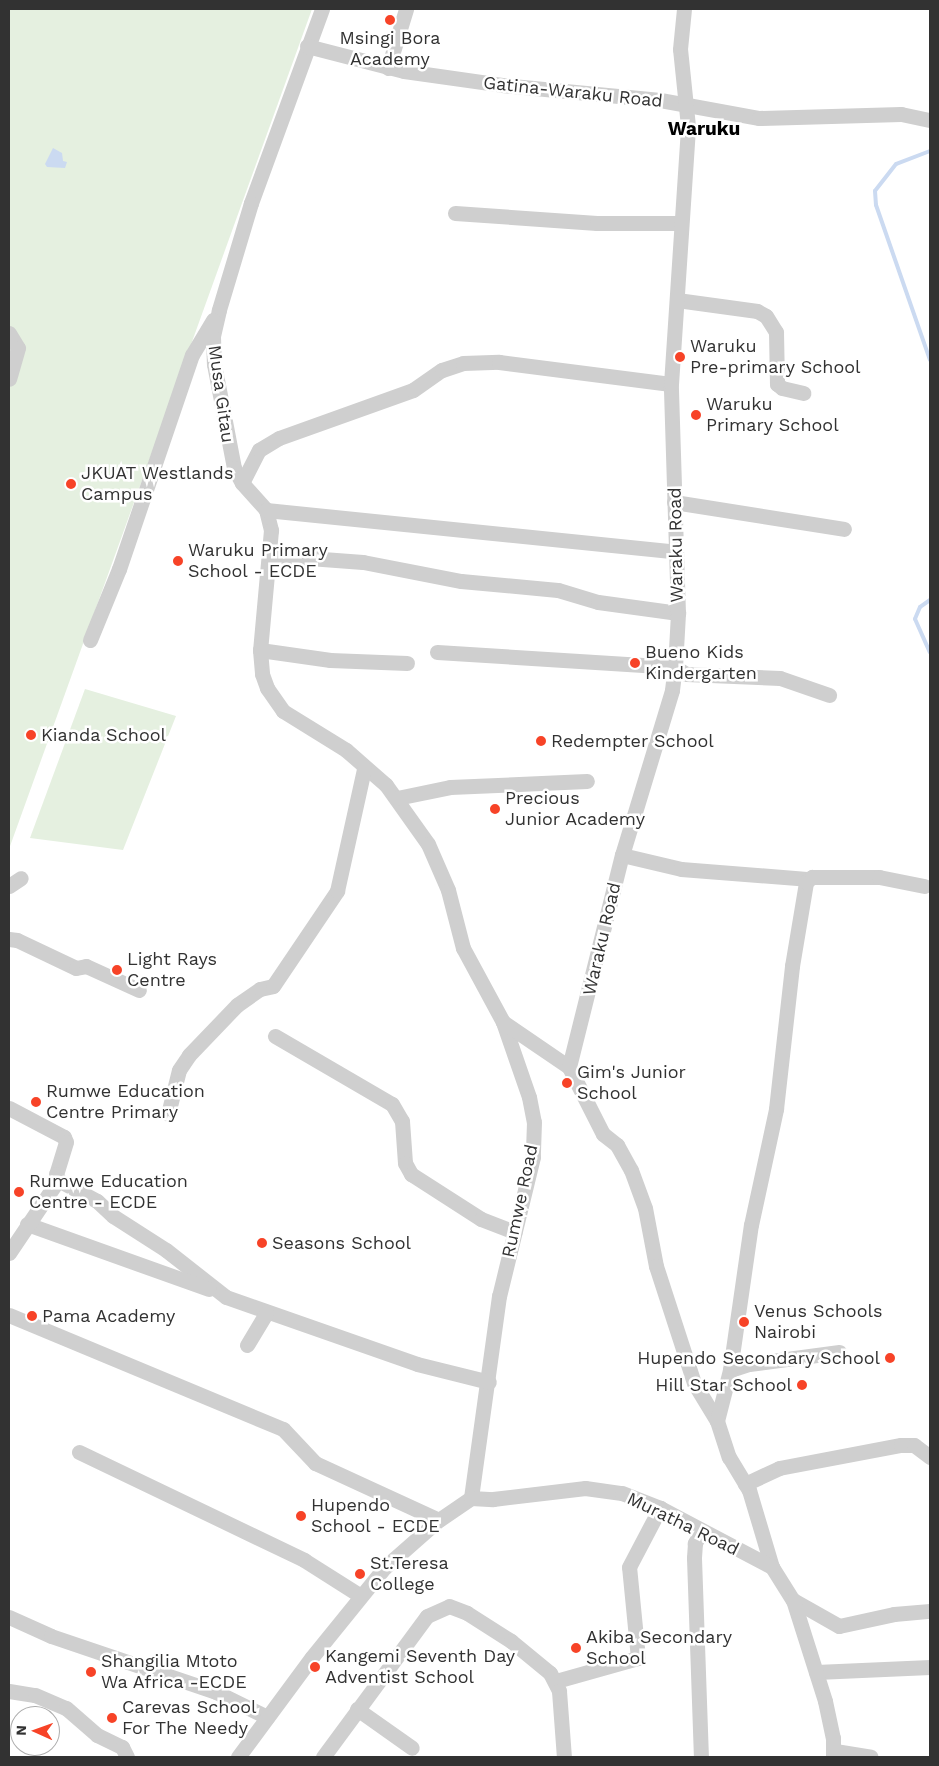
<!DOCTYPE html>
<html>
<head>
<meta charset="utf-8">
<style>
	body { margin:0 }
	#map { position:relative; width:939px; height:1766px; overflow:hidden; background:#fff; font-family:"Work Sans",sans-serif }
	div>[style] { position:absolute }
	.green>* { inset:0; background:#e5f0e0 }
	.water>* { inset:0; background:#cbdaf1 }
	.stream>* { height:4px; margin:-2px; padding:0 2px; transform-origin:2px; border-radius:2px; background:#cbdaf1 }
	.minor>* { height:15px; margin:-7.5px; padding:0 7.5px; transform-origin:7.5px; border-radius:7.5px; background:#cfcfcf }
	.dots>* { width:14px; height:14px; translate:-50% -50%; box-sizing:border-box; border:2px solid #fff; border-radius:50% }
	span { translate:-50% -50%; white-space:nowrap; text-align:center; line-height:1.15; -webkit-text-stroke:5px #fff; paint-order:stroke }
	.poi-label { font-size:18px; color:#323232 }
	.left { translate:0 -50%; text-align:left }
	.right { translate:-100% -50%; text-align:right }
	.street-label { font-size:18px; color:#323232 }
	.neighbourhood-label { font-size:19px; color:#000; font-weight:700 }
	.frame { position:absolute; inset:0; border:10px solid #323232; pointer-events:none }
	.north { position:absolute; left:10px; top:1706px; width:50px; height:50px; box-sizing:border-box; background:#fff; border:1px solid #adadad; border-radius:50%; rotate:272deg; font-size:14px; font-weight:700; line-height:20px; text-align:center; color:#323232 }
	.north::after { content:''; display:block; margin:auto; width:18px; height:22px; background:#f74327; clip-path:polygon(50% 0,100% 100%,50% 72%,0 100%) }
</style>
</head>
<body>
<div id="map">
	<div class="green">
		<i style="clip-path:polygon(9px 9px,312px 9px,9px 849px)"></i>
		<i style="clip-path:polygon(85px 689px,176px 716px,123px 850px,30px 838px)"></i>
	</div>
	<div class="water">
		<i style="clip-path:polygon(53px 148px,62px 153px,63px 161px,67px 162px,65px 168px,47px 167px,45px 164px)"></i>
	</div>
	<div class="stream">
		<i style="left:930px;top:151px;width:36px;rotate:159deg"></i>
		<i style="left:896px;top:164px;width:34px;rotate:128deg"></i>
		<i style="left:875px;top:191px;width:14px;rotate:86deg"></i>
		<i style="left:876px;top:205px;width:164px;rotate:70.8deg"></i>
		<i style="left:930px;top:600px;width:12px;rotate:145deg"></i>
		<i style="left:920px;top:607px;width:13px;rotate:113deg"></i>
		<i style="left:915px;top:619px;width:36px;rotate:66deg"></i>
	</div>
	<div class="minor">
		<i style="left:322px;top:9px;width:207px;rotate:110.1deg"></i>
		<i style="left:251px;top:203px;width:112px;rotate:106.7deg"></i>
		<i style="left:219px;top:310px;width:28px;rotate:103deg"></i>
		<i style="left:213px;top:337px;width:27px;rotate:88deg"></i>
		<i style="left:214px;top:364px;width:106px;rotate:79.1deg"></i>
		<i style="left:234px;top:468px;width:17px;rotate:62deg"></i>
		<i style="left:242px;top:483px;width:36px;rotate:48deg"></i>
		<i style="left:266px;top:510px;width:21px;rotate:76deg"></i>
		<i style="left:271px;top:530px;width:121px;rotate:95.2deg"></i>
		<i style="left:260px;top:650px;width:24px;rotate:85deg"></i>
		<i style="left:262px;top:674px;width:15px;rotate:70deg"></i>
		<i style="left:267px;top:688px;width:28px;rotate:55deg"></i>
		<i style="left:283px;top:711px;width:74px;rotate:31.8deg"></i>
		<i style="left:346px;top:750px;width:53px;rotate:41.2deg"></i>
		<i style="left:386px;top:785px;width:72px;rotate:54.6deg"></i>
		<i style="left:428px;top:844px;width:50px;rotate:66.5deg"></i>
		<i style="left:448px;top:890px;width:60px;rotate:75.5deg"></i>
		<i style="left:463px;top:948px;width:84px;rotate:61.6deg"></i>
		<i style="left:503px;top:1022px;width:79px;rotate:70.9deg"></i>
		<i style="left:529px;top:1097px;width:25px;rotate:79deg"></i>
		<i style="left:534px;top:1122px;width:35px;rotate:92deg"></i>
		<i style="left:533px;top:1157px;width:143px;rotate:103.7deg"></i>
		<i style="left:499px;top:1296px;width:204px;rotate:97.9deg"></i>
		<i style="left:307px;top:46px;width:100px;rotate:14.5deg"></i>
		<i style="left:404px;top:71px;width:99px;rotate:8.1deg"></i>
		<i style="left:502px;top:85px;width:159px;rotate:5.4deg"></i>
		<i style="left:660px;top:100px;width:101px;rotate:10.3deg"></i>
		<i style="left:759px;top:118px;width:142px;rotate:-1.6deg"></i>
		<i style="left:901px;top:114px;width:30px;rotate:12deg"></i>
		<i style="left:388px;top:68px;width:62px;rotate:-73deg"></i>
		<i style="left:455px;top:213px;width:142px;rotate:4deg"></i>
		<i style="left:597px;top:223px;width:84px"></i>
		<i style="left:677px;top:300px;width:81px;rotate:7.8deg"></i>
		<i style="left:757px;top:311px;width:10px;rotate:29deg"></i>
		<i style="left:766px;top:316px;width:19px;rotate:58deg"></i>
		<i style="left:776px;top:332px;width:52px;rotate:88.9deg"></i>
		<i style="left:777px;top:384px;width:6px;rotate:39deg"></i>
		<i style="left:782px;top:388px;width:22px;rotate:13deg"></i>
		<i style="left:9px;top:333px;width:17px;rotate:59deg"></i>
		<i style="left:18px;top:348px;width:32px;rotate:106deg"></i>
		<i style="left:242px;top:483px;width:37px;rotate:-63deg"></i>
		<i style="left:259px;top:450px;width:23px;rotate:-31deg"></i>
		<i style="left:279px;top:438px;width:142px;rotate:-19.7deg"></i>
		<i style="left:413px;top:390px;width:35px;rotate:-35deg"></i>
		<i style="left:442px;top:370px;width:22px;rotate:-18deg"></i>
		<i style="left:463px;top:363px;width:36px;rotate:-2deg"></i>
		<i style="left:499px;top:362px;width:173px;rotate:7.3deg"></i>
		<i style="left:674px;top:502px;width:172px;rotate:9deg"></i>
		<i style="left:266px;top:510px;width:412px;rotate:5.8deg"></i>
		<i style="left:269px;top:555px;width:94px;rotate:4.3deg"></i>
		<i style="left:363px;top:562px;width:100px;rotate:11deg"></i>
		<i style="left:461px;top:581px;width:97px;rotate:5.3deg"></i>
		<i style="left:558px;top:590px;width:42px;rotate:16.7deg"></i>
		<i style="left:598px;top:602px;width:81px;rotate:7.8deg"></i>
		<i style="left:90px;top:640px;width:77px;rotate:-67.8deg"></i>
		<i style="left:119px;top:569px;width:226px;rotate:-71.2deg"></i>
		<i style="left:192px;top:355px;width:41px;rotate:-59deg"></i>
		<i style="left:260px;top:650px;width:71px;rotate:8.1deg"></i>
		<i style="left:330px;top:660px;width:77px;rotate:2.2deg"></i>
		<i style="left:437px;top:652px;width:238px;rotate:3.6deg"></i>
		<i style="left:675px;top:667px;width:13px;rotate:32deg"></i>
		<i style="left:686px;top:674px;width:94px;rotate:2.4deg"></i>
		<i style="left:780px;top:678px;width:52px;rotate:19.1deg"></i>
		<i style="left:397px;top:798px;width:54px;rotate:-11.7deg"></i>
		<i style="left:450px;top:787px;width:137px;rotate:-2.5deg"></i>
		<i style="left:622px;top:855px;width:61px;rotate:13.3deg"></i>
		<i style="left:681px;top:869px;width:126px;rotate:4.5deg"></i>
		<i style="left:9px;top:886px;width:14px;rotate:-34deg"></i>
		<i style="left:9px;top:939px;width:8px;rotate:7deg"></i>
		<i style="left:17px;top:940px;width:65px;rotate:25.4deg"></i>
		<i style="left:76px;top:968px;width:10px;rotate:-11deg"></i>
		<i style="left:86px;top:966px;width:58px;rotate:24.4deg"></i>
		<i style="left:503px;top:1022px;width:80px;rotate:34.3deg"></i>
		<i style="left:569px;top:1067px;width:75px;rotate:63.1deg"></i>
		<i style="left:603px;top:1134px;width:18px;rotate:38deg"></i>
		<i style="left:617px;top:1145px;width:29px;rotate:61deg"></i>
		<i style="left:631px;top:1170px;width:40px;rotate:69.8deg"></i>
		<i style="left:645px;top:1208px;width:59px;rotate:79.3deg"></i>
		<i style="left:656px;top:1266px;width:123px;rotate:72deg"></i>
		<i style="left:694px;top:1383px;width:44px;rotate:58.8deg"></i>
		<i style="left:717px;top:1421px;width:38px;rotate:72deg"></i>
		<i style="left:729px;top:1457px;width:39px;rotate:59deg"></i>
		<i style="left:749px;top:1490px;width:80px;rotate:73.4deg"></i>
		<i style="left:275px;top:1036px;width:135px;rotate:30.2deg"></i>
		<i style="left:392px;top:1104px;width:20px;rotate:60deg"></i>
		<i style="left:402px;top:1121px;width:42px;rotate:85.9deg"></i>
		<i style="left:405px;top:1163px;width:13px;rotate:61deg"></i>
		<i style="left:411px;top:1174px;width:83px;rotate:32.7deg"></i>
		<i style="left:481px;top:1219px;width:36px;rotate:21deg"></i>
		<i style="left:569px;top:1067px;width:219px;rotate:-76deg"></i>
		<i style="left:622px;top:855px;width:172px;rotate:-73.1deg"></i>
		<i style="left:672px;top:690px;width:23px;rotate:-83deg"></i>
		<i style="left:675px;top:667px;width:54px;rotate:-86.8deg"></i>
		<i style="left:678px;top:613px;width:229px;rotate:-91.8deg"></i>
		<i style="left:671px;top:384px;width:259px;rotate:-86.2deg"></i>
		<i style="left:688px;top:126px;width:77px;rotate:-95.9deg"></i>
		<i style="left:680px;top:49px;width:40px;rotate:-84.3deg"></i>
		<i style="left:9px;top:1108px;width:62px;rotate:27.8deg"></i>
		<i style="left:64px;top:1137px;width:5px;rotate:68deg"></i>
		<i style="left:66px;top:1142px;width:34px;rotate:107deg"></i>
		<i style="left:56px;top:1174px;width:6px;rotate:72deg"></i>
		<i style="left:58px;top:1180px;width:44px;rotate:28.3deg"></i>
		<i style="left:97px;top:1201px;width:22px;rotate:43deg"></i>
		<i style="left:113px;top:1216px;width:63px;rotate:32.7deg"></i>
		<i style="left:166px;top:1250px;width:76px;rotate:38.1deg"></i>
		<i style="left:226px;top:1297px;width:202px;rotate:19.3deg"></i>
		<i style="left:417px;top:1364px;width:74px;rotate:14deg"></i>
		<i style="left:168px;top:1114px;width:45px;rotate:-76deg"></i>
		<i style="left:179px;top:1070px;width:18px;rotate:-56deg"></i>
		<i style="left:189px;top:1055px;width:69px;rotate:-46.2deg"></i>
		<i style="left:237px;top:1005px;width:28px;rotate:-35deg"></i>
		<i style="left:260px;top:989px;width:13px;rotate:-13deg"></i>
		<i style="left:273px;top:986px;width:115px;rotate:-56deg"></i>
		<i style="left:337px;top:891px;width:125px;rotate:-77.5deg"></i>
		<i style="left:27px;top:1224px;width:193px;rotate:19.7deg"></i>
		<i style="left:9px;top:1253px;width:88px;rotate:-56.1deg"></i>
		<i style="left:9px;top:1315px;width:297px;rotate:22.6deg"></i>
		<i style="left:283px;top:1429px;width:47px;rotate:46.7deg"></i>
		<i style="left:315px;top:1463px;width:136px;rotate:24.7deg"></i>
		<i style="left:247px;top:1345px;width:37px;rotate:-59deg"></i>
		<i style="left:730px;top:1370px;width:20px;rotate:-18deg"></i>
		<i style="left:749px;top:1364px;width:91px;rotate:-7.6deg"></i>
		<i style="left:717px;top:1421px;width:53px;rotate:-75.7deg"></i>
		<i style="left:730px;top:1370px;width:147px;rotate:-81.8deg"></i>
		<i style="left:751px;top:1225px;width:119px;rotate:-77.8deg"></i>
		<i style="left:776px;top:1109px;width:144px;rotate:-83.6deg"></i>
		<i style="left:792px;top:966px;width:85px;rotate:-80.5deg"></i>
		<i style="left:806px;top:882px;width:8px;rotate:-40deg"></i>
		<i style="left:812px;top:877px;width:67px"></i>
		<i style="left:879px;top:877px;width:46px;rotate:11.3deg"></i>
		<i style="left:79px;top:1452px;width:250px;rotate:25.6deg"></i>
		<i style="left:304px;top:1560px;width:67px;rotate:32.3deg"></i>
		<i style="left:745px;top:1484px;width:38px;rotate:-25deg"></i>
		<i style="left:779px;top:1468px;width:124px;rotate:-10.7deg"></i>
		<i style="left:901px;top:1445px;width:13px"></i>
		<i style="left:914px;top:1445px;width:20px;rotate:37deg"></i>
		<i style="left:701px;top:1532px;width:13px;rotate:119deg"></i>
		<i style="left:695px;top:1543px;width:15px;rotate:94deg"></i>
		<i style="left:694px;top:1558px;width:199px;rotate:88deg"></i>
		<i style="left:793px;top:1600px;width:53px;rotate:29.5deg"></i>
		<i style="left:839px;top:1626px;width:56px;rotate:-12.3deg"></i>
		<i style="left:894px;top:1614px;width:36px;rotate:-5deg"></i>
		<i style="left:9px;top:1617px;width:46px;rotate:24.3deg"></i>
		<i style="left:51px;top:1636px;width:174px;rotate:18.7deg"></i>
		<i style="left:216px;top:1692px;width:57px;rotate:26.1deg"></i>
		<i style="left:816px;top:1672px;width:114px;rotate:-2.5deg"></i>
		<i style="left:556px;top:1681px;width:85px;rotate:-15.7deg"></i>
		<i style="left:638px;top:1658px;width:91px;rotate:-95.6deg"></i>
		<i style="left:629px;top:1567px;width:67px;rotate:-62.3deg"></i>
		<i style="left:9px;top:1691px;width:26px;rotate:9deg"></i>
		<i style="left:35px;top:1695px;width:34px;rotate:23deg"></i>
		<i style="left:66px;top:1708px;width:41px;rotate:41.1deg"></i>
		<i style="left:97px;top:1735px;width:28px;rotate:26deg"></i>
		<i style="left:122px;top:1747px;width:11px;rotate:63deg"></i>
		<i style="left:357px;top:1709px;width:67px;rotate:35.3deg"></i>
		<i style="left:835px;top:1751px;width:36px;rotate:9deg"></i>
		<i style="left:238px;top:1757px;width:124px;rotate:-53.5deg"></i>
		<i style="left:312px;top:1657px;width:116px;rotate:-51deg"></i>
		<i style="left:385px;top:1567px;width:68px;rotate:-41.4deg"></i>
		<i style="left:436px;top:1522px;width:42px;rotate:-34.4deg"></i>
		<i style="left:471px;top:1498px;width:22px;rotate:3deg"></i>
		<i style="left:493px;top:1499px;width:93px;rotate:-6.8deg"></i>
		<i style="left:585px;top:1488px;width:37px;rotate:8deg"></i>
		<i style="left:622px;top:1493px;width:41px;rotate:21.5deg"></i>
		<i style="left:660px;top:1508px;width:127px;rotate:27.8deg"></i>
		<i style="left:772px;top:1567px;width:39px;rotate:58deg"></i>
		<i style="left:793px;top:1600px;width:106px;rotate:72.4deg"></i>
		<i style="left:825px;top:1701px;width:38px;rotate:78deg"></i>
		<i style="left:833px;top:1738px;width:19px;rotate:90deg"></i>
		<i style="left:323px;top:1757px;width:175px;rotate:-53.6deg"></i>
		<i style="left:427px;top:1616px;width:24px;rotate:-24deg"></i>
		<i style="left:449px;top:1606px;width:19px;rotate:21deg"></i>
		<i style="left:467px;top:1613px;width:52px;rotate:32.5deg"></i>
		<i style="left:511px;top:1641px;width:50px;rotate:39.4deg"></i>
		<i style="left:550px;top:1673px;width:20px;rotate:63deg"></i>
		<i style="left:559px;top:1691px;width:66px;rotate:85.7deg"></i>
	</div>
	<div class="dots">
		<i style="left:390px;top:20px;background:#f74327"></i>
		<i style="left:680px;top:357px;background:#f74327"></i>
		<i style="left:696px;top:415px;background:#f74327"></i>
		<i style="left:71px;top:484px;background:#f74327"></i>
		<i style="left:178px;top:561px;background:#f74327"></i>
		<i style="left:635px;top:663px;background:#f74327"></i>
		<i style="left:31px;top:735px;background:#f74327"></i>
		<i style="left:541px;top:741px;background:#f74327"></i>
		<i style="left:495px;top:809px;background:#f74327"></i>
		<i style="left:117px;top:970px;background:#f74327"></i>
		<i style="left:567px;top:1083px;background:#f74327"></i>
		<i style="left:36px;top:1102px;background:#f74327"></i>
		<i style="left:19px;top:1192px;background:#f74327"></i>
		<i style="left:262px;top:1243px;background:#f74327"></i>
		<i style="left:32px;top:1316px;background:#f74327"></i>
		<i style="left:744px;top:1322px;background:#f74327"></i>
		<i style="left:890px;top:1358px;background:#f74327"></i>
		<i style="left:802px;top:1385px;background:#f74327"></i>
		<i style="left:301px;top:1516px;background:#f74327"></i>
		<i style="left:360px;top:1574px;background:#f74327"></i>
		<i style="left:576px;top:1648px;background:#f74327"></i>
		<i style="left:315px;top:1667px;background:#f74327"></i>
		<i style="left:91px;top:1672px;background:#f74327"></i>
		<i style="left:112px;top:1718px;background:#f74327"></i>
	</div>
	<div class="poi-label">
		<span style="left:390px;top:49px">Msingi Bora<br>Academy</span>
		<span class="left" style="left:690px;top:357px">Waruku<br>Pre-primary School</span>
		<span class="left" style="left:706px;top:415px">Waruku<br>Primary School</span>
		<span class="left" style="left:81px;top:484px">JKUAT Westlands<br>Campus</span>
		<span class="left" style="left:188px;top:561px">Waruku Primary<br>School - ECDE</span>
		<span class="left" style="left:645px;top:663px">Bueno Kids<br>Kindergarten</span>
		<span class="left" style="left:41px;top:735px">Kianda School</span>
		<span class="left" style="left:551px;top:741px">Redempter School</span>
		<span class="left" style="left:505px;top:809px">Precious<br>Junior Academy</span>
		<span class="left" style="left:127px;top:970px">Light Rays<br>Centre</span>
		<span class="left" style="left:577px;top:1083px">Gim's Junior<br>School</span>
		<span class="left" style="left:46px;top:1102px">Rumwe Education<br>Centre Primary</span>
		<span class="left" style="left:29px;top:1192px">Rumwe Education<br>Centre - ECDE</span>
		<span class="left" style="left:272px;top:1243px">Seasons School</span>
		<span class="left" style="left:754px;top:1322px">Venus Schools<br>Nairobi</span>
		<span class="left" style="left:42px;top:1316px">Pama Academy</span>
		<span class="right" style="left:880px;top:1358px">Hupendo Secondary School</span>
		<span class="right" style="left:792px;top:1385px">Hill Star School</span>
		<span class="left" style="left:311px;top:1516px">Hupendo<br>School - ECDE</span>
		<span class="left" style="left:370px;top:1574px">St.Teresa<br>College</span>
		<span class="left" style="left:586px;top:1648px">Akiba Secondary<br>School</span>
		<span class="left" style="left:325px;top:1667px">Kangemi Seventh Day<br>Adventist School</span>
		<span class="left" style="left:101px;top:1672px">Shangilia Mtoto<br>Wa Africa -ECDE</span>
		<span class="left" style="left:122px;top:1718px">Carevas School<br>For The Needy</span>
	</div>
	<div class="street-label">
		<span style="left:573px;top:92px;rotate:6deg">Gatina-Waraku Road</span>
		<span style="left:221px;top:394px;rotate:82deg">Musa Gitau</span>
		<span style="left:676px;top:545px;rotate:-91deg">Waraku Road</span>
		<span style="left:602px;top:939px;rotate:-77deg">Waraku Road</span>
		<span style="left:520px;top:1201px;rotate:-78deg">Rumwe Road</span>
		<span style="left:683px;top:1524px;rotate:26deg">Muratha Road</span>
	</div>
	<div class="neighbourhood-label">
		<span style="left:704px;top:129px">Waruku</span>
	</div>
	<div class="frame"></div>
	<div class="north">N</div>
</div>
</body>
</html>
